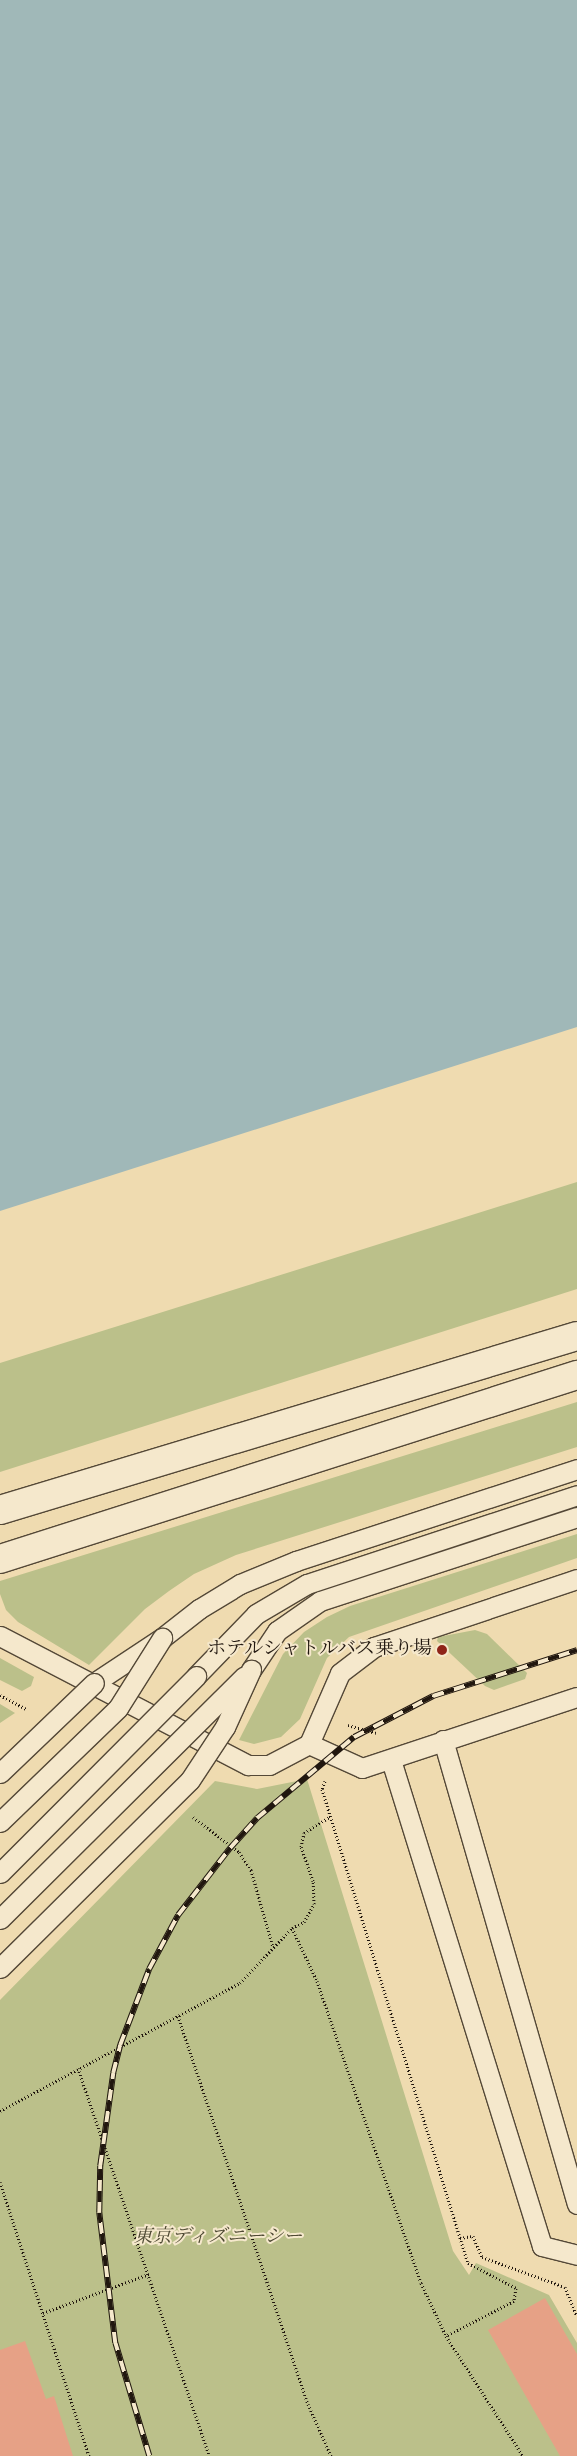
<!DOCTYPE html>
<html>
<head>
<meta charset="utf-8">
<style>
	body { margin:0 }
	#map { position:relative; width:577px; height:2456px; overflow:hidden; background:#efdbb0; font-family:"Sorts Mill Goudy","Noto Serif JP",serif }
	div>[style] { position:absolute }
	.green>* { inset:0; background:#bbc08a }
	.water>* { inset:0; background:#a0b8b8 }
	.building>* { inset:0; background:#e6a186 }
	.path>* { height:3px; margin-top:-1.5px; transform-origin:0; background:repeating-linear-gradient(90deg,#21170f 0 1px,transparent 0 3.5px) }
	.roads { filter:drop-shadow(1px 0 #544837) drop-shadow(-1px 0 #544837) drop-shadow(0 1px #544837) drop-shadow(0 -1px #544837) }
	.service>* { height:19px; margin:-9.5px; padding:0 9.5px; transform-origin:9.5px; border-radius:9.5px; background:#f5e8cc }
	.tertiary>* { height:28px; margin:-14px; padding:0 14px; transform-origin:14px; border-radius:14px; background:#f5e8cc }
	.rail>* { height:5.5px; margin-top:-2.75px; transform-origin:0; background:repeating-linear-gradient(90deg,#f5e8cc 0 11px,#21170f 0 22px); box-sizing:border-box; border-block:1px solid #21170f }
	.bridges { filter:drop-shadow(1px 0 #544837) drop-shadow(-1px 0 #544837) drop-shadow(0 1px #544837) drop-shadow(0 -1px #544837) }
	.service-bridge>* { height:19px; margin:-9.5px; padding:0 9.5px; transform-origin:9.5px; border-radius:9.5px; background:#f5e8cc }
	.dots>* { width:14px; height:14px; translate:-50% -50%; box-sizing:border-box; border:2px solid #f5e8cc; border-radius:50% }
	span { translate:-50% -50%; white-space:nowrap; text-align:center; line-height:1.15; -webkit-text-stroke:4px #f5e8cc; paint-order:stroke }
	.poi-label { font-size:19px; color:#21170f }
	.right { translate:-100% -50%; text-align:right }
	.park-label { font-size:19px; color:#4f4a34; font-style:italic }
</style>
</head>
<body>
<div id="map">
	<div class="green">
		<i style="clip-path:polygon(577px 1182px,577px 1289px,0 1472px,0 1363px)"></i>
		<i style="clip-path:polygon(577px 1402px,577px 1447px,236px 1555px,194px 1574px,169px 1591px,145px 1609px,89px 1665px,18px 1622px,6px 1610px,0 1594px,0 1581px)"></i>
		<i style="clip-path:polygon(577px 1534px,577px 1558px,349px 1637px,327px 1658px,300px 1719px,281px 1737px,254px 1744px,239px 1740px,283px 1654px,304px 1632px,327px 1617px,350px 1606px)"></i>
		<i style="clip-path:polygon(475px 1630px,487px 1634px,527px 1673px,525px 1679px,494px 1690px,485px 1686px,437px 1641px,438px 1637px)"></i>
		<i style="clip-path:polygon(0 1658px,34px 1677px,31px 1686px,22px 1691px,0 1680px)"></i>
		<i style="clip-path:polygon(0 1704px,15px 1713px,0 1723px)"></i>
		<i style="clip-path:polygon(307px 1779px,453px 2251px,469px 2275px,476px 2263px,549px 2295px,577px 2343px,577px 2456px,0 2456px,0 2000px,215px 1781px,257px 1789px)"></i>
	</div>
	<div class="water">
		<i style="clip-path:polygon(0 0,577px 0,577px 1027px,0 1211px)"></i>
	</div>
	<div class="building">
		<i style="clip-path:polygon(545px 2298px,577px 2354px,577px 2456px,560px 2456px,488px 2330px)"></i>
		<i style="clip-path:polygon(25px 2341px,46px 2399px,54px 2396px,73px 2456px,0 2456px,0 2350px)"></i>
	</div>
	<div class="path">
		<i style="left:0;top:1695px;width:30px;rotate:28deg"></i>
		<i style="left:348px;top:1725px;width:29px;rotate:16deg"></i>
		<i style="left:325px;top:1781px;width:9px;rotate:111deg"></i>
		<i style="left:322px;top:1789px;width:496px;rotate:72.9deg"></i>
		<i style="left:468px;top:2263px;width:54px;rotate:27.5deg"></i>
		<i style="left:516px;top:2288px;width:13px;rotate:99deg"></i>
		<i style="left:514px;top:2301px;width:76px;rotate:152.8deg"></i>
		<i style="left:446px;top:2336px;width:143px;rotate:57.3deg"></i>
		<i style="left:193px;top:1817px;width:58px;rotate:37.3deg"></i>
		<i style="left:239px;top:1852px;width:22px;rotate:56deg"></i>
		<i style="left:251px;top:1870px;width:80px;rotate:74.1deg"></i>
		<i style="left:292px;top:1928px;width:59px;rotate:64.7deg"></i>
		<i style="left:317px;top:1981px;width:319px;rotate:71deg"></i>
		<i style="left:421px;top:2283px;width:59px;rotate:64.7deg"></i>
		<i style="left:178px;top:2016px;width:409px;rotate:71.5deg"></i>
		<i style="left:308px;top:2404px;width:57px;rotate:66.1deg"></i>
		<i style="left:78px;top:2068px;width:410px;rotate:71.3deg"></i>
		<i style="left:0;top:2111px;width:272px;rotate:-28.1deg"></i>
		<i style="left:240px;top:1983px;width:76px;rotate:-46.6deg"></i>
		<i style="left:292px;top:1928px;width:13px;rotate:-27deg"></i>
		<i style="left:304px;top:1922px;width:21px;rotate:-61deg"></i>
		<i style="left:314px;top:1904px;width:23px;rotate:-92deg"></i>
		<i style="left:313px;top:1881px;width:36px;rotate:-109deg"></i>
		<i style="left:301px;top:1847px;width:14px;rotate:-78deg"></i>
		<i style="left:304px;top:1833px;width:31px;rotate:-32deg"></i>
		<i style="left:0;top:2182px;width:288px;rotate:72deg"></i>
		<i style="left:460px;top:2238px;width:13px;rotate:-9deg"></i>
		<i style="left:473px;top:2236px;width:23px;rotate:67deg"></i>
		<i style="left:482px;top:2257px;width:88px;rotate:19.9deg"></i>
		<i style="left:565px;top:2287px;width:31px;rotate:68deg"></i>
		<i style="left:43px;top:2313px;width:113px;rotate:-20.2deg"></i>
	</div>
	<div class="roads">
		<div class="service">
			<i style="left:0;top:1636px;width:280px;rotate:27.5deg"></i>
			<i style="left:248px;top:1765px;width:21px"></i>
			<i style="left:269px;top:1765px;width:45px;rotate:-27.7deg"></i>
			<i style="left:309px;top:1744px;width:58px;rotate:24.4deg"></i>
			<i style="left:362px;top:1768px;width:226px;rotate:-18.3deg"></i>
			<i style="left:251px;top:1670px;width:47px;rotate:-56.3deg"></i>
			<i style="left:277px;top:1631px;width:52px;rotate:-34.9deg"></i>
			<i style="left:320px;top:1601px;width:270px;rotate:-18.1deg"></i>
			<i style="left:196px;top:1676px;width:86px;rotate:-45.9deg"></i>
			<i style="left:256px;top:1614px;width:59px;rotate:-30.5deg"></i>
			<i style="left:307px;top:1584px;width:284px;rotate:-18.2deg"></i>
			<i style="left:94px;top:1683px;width:82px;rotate:-33.5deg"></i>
			<i style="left:162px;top:1638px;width:47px;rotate:-38.1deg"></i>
			<i style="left:199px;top:1609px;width:48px;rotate:-31.4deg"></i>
			<i style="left:240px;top:1584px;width:61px;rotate:-22.3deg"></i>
			<i style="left:296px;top:1561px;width:296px;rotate:-18.1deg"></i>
			<i style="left:443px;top:1740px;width:483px;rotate:73.9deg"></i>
			<i style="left:309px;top:1744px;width:77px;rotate:-66.4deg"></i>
			<i style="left:340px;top:1673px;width:43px;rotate:-37.4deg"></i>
			<i style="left:374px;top:1647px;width:214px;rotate:-18.5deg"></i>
			<i style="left:391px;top:1760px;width:509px;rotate:72.74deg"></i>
			<i style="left:542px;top:2246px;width:36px;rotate:14deg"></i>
		</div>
		<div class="tertiary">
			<i style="left:0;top:1510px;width:603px;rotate:-16.78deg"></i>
			<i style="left:0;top:1559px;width:606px;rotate:-17.69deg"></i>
		</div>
	</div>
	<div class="rail">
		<i style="left:149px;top:2456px;width:118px;rotate:-106.7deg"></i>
		<i style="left:115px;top:2343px;width:131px;rotate:-97deg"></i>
		<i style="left:99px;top:2213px;width:47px;rotate:-88.8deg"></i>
		<i style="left:100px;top:2166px;width:94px;rotate:-82deg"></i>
		<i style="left:113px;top:2073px;width:29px;rotate:-76deg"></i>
		<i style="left:120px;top:2045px;width:81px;rotate:-69.1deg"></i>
		<i style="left:149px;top:1969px;width:61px;rotate:-61.8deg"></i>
		<i style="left:178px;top:1915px;width:85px;rotate:-52.2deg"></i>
		<i style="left:230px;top:1848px;width:40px;rotate:-48deg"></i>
		<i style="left:257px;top:1818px;width:126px;rotate:-39.9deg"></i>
		<i style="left:354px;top:1737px;width:89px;rotate:-27.4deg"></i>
		<i style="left:433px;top:1696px;width:151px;rotate:-17.7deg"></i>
	</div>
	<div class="bridges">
		<div class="service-bridge">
			<i style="left:0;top:1773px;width:130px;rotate:-43.8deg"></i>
			<i style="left:0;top:1822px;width:164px;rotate:-44deg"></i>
			<i style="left:118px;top:1708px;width:83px;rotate:-57.8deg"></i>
			<i style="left:0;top:1873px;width:278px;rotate:-45.1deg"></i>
			<i style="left:0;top:1919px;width:344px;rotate:-44.8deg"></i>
			<i style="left:0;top:1968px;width:267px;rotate:-44.7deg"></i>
			<i style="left:190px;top:1780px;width:64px;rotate:-56.6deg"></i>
			<i style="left:225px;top:1727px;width:63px;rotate:-65.5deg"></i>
		</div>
	</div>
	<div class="dots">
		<i style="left:442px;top:1650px;background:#8f2418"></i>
	</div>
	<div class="poi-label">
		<span class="right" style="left:432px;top:1650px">ホテルシャトルバス乗り場</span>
	</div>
	<div class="park-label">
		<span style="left:218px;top:2238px">東京ディズニーシー</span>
	</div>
</div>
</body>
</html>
